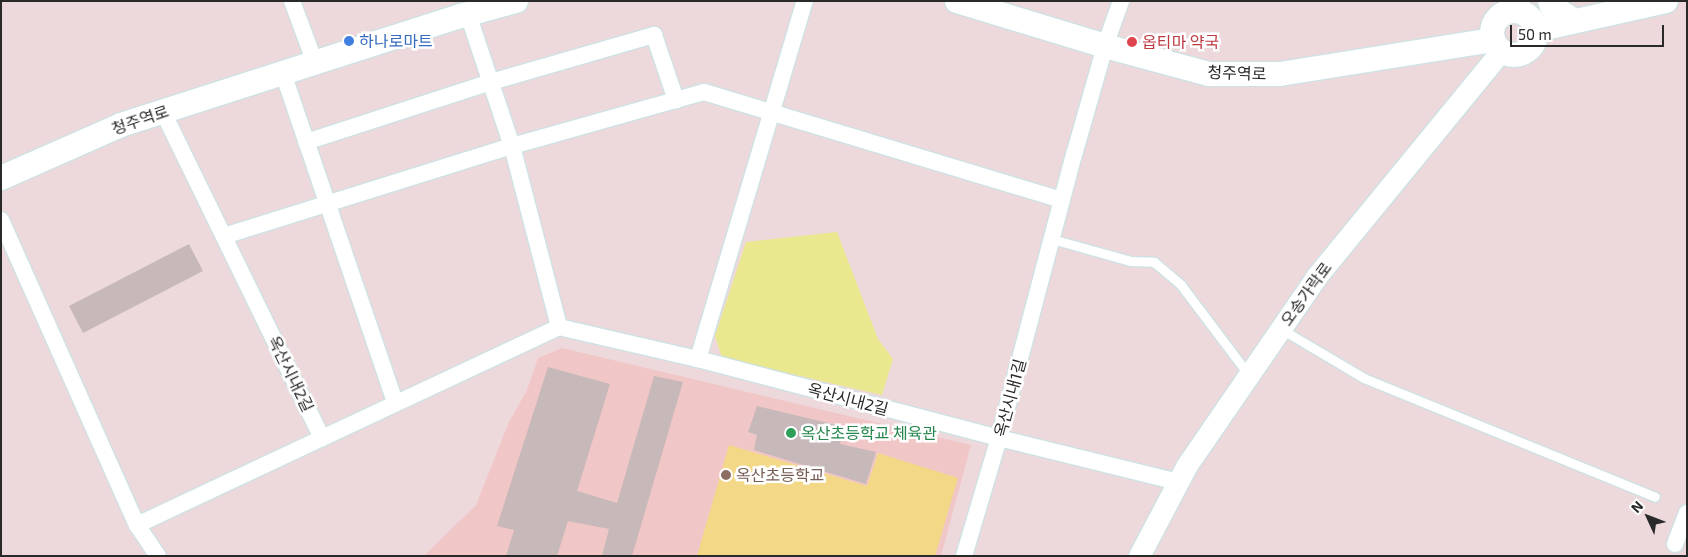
<!DOCTYPE html>
<html>
<head>
<meta charset="utf-8">
<style>
	body { margin:0 }
	#map { position:relative; width:1688px; height:557px; overflow:hidden; background:#edd9db; font-family:"Exo 2","Noto Sans KR",sans-serif }
	div>[style] { position:absolute }
	.education>* { inset:0; background:#f1c6c6 }
	.green>* { inset:0; background:#eae88e }
	.pitch>* { inset:0; background:#f3d888 }
	.building>* { inset:0; background:#c7b8b9 }
	.roads { filter:drop-shadow(1px 0 #cee1e4) drop-shadow(-1px 0 #cee1e4) drop-shadow(0 1px #cee1e4) drop-shadow(0 -1px #cee1e4) }
	.service>* { height:9px; margin:-4.5px; padding:0 4.5px; transform-origin:4.5px; border-radius:4.5px; background:#fff }
	.minor>* { height:16px; margin:-8px; padding:0 8px; transform-origin:8px; border-radius:8px; background:#fff }
	.tertiary>* { height:21px; margin:-10.5px; padding:0 10.5px; transform-origin:10.5px; border-radius:10.5px; background:#fff }
	.secondary>* { height:24px; margin:-12px; padding:0 12px; transform-origin:12px; border-radius:12px; background:#fff }
	.secondary>.ring { margin:-12px; padding:0; box-sizing:content-box; background:none; border:24px solid #fff; border-radius:50% }
	.dots>* { width:14px; height:14px; translate:-50% -50%; box-sizing:border-box; border:2px solid #fff; border-radius:50% }
	span { translate:-50% -50%; white-space:nowrap; text-align:center; line-height:1.15; -webkit-text-stroke:5px #fff; paint-order:stroke }
	.shop-label { font-size:16px; color:#366cbe }
	.left { translate:0 -50%; text-align:left }
	.health-label { font-size:16px; color:#be3a42 }
	.street-label { font-size:16px; color:#292929 }
	.leisure-label { font-size:16px; color:#27864d }
	.education-label { font-size:16px; color:#785e54 }
	.frame { position:absolute; inset:0; border:2px solid #292929; pointer-events:none }
	.north { position:absolute; left:1623px; top:492px; width:50px; height:50px; -webkit-text-stroke:4px #fff; paint-order:stroke; rotate:313deg; font-size:14px; font-weight:700; line-height:20px; text-align:center; color:#292929 }
	.north::after { content:''; display:block; margin:auto; width:18px; height:22px; background:#292929; clip-path:polygon(50% 0,100% 100%,50% 72%,0 100%) }
	.scale { position:absolute; left:1510px; top:25px; width:154px; height:22px; box-sizing:border-box; border:2px solid #292929; border-top:0; padding-left:6px; font-size:15px; line-height:18px; white-space:nowrap; color:#292929; -webkit-text-stroke:4px #fff; paint-order:stroke }
</style>
</head>
<body>
<div id="map">
	<div class="education">
		<i style="clip-path:polygon(562px 348px,971px 445px,941px 556px,424px 556px,476px 505px,509px 422px,527px 390px,538px 358px)"></i>
	</div>
	<div class="green">
		<i style="clip-path:polygon(837px 232px,878px 339px,893px 359px,882px 395px,722px 358px,715px 336px,746px 242px)"></i>
	</div>
	<div class="pitch">
		<i style="clip-path:polygon(729px 445px,867px 486px,878px 453px,958px 478px,935px 556px,697px 556px)"></i>
	</div>
	<div class="building">
		<i style="clip-path:polygon(189px 244px,203px 271px,83px 333px,69px 306px)"></i>
		<i style="clip-path:polygon(548px 367px,610px 384px,577px 491px,617px 503px,654px 376px,683px 382px,632px 556px,602px 556px,609px 529px,568px 521px,557px 556px,506px 556px,514px 530px,497px 526px)"></i>
		<i style="clip-path:polygon(757px 406px,845px 427px,840px 444px,876px 452px,866px 484px,754px 450px,757px 435px,748px 432px)"></i>
	</div>
	<div class="roads">
		<div class="service">
			<i style="left:1052px;top:239px;width:82px;rotate:15.6deg"></i>
			<i style="left:1131px;top:261px;width:23px;rotate:2deg"></i>
			<i style="left:1154px;top:262px;width:35px;rotate:40deg"></i>
			<i style="left:1181px;top:285px;width:111px;rotate:53deg"></i>
			<i style="left:1281px;top:329px;width:96px;rotate:30.6deg"></i>
			<i style="left:1364px;top:378px;width:314px;rotate:22.2deg"></i>
		</div>
		<div class="minor">
			<i style="left:292px;top:1px;width:66px;rotate:69.6deg"></i>
			<i style="left:468px;top:14px;width:139px;rotate:71.6deg"></i>
			<i style="left:512px;top:146px;width:187px;rotate:75.4deg"></i>
			<i style="left:283px;top:73px;width:348px;rotate:71.2deg"></i>
			<i style="left:163px;top:112px;width:363px;rotate:64deg"></i>
			<i style="left:322px;top:438px;width:262px;rotate:-25.1deg"></i>
			<i style="left:559px;top:327px;width:143px;rotate:13deg"></i>
			<i style="left:698px;top:359px;width:311px;rotate:14.7deg"></i>
			<i style="left:999px;top:438px;width:184px;rotate:13.8deg"></i>
			<i style="left:306px;top:142px;width:194px;rotate:-18deg"></i>
			<i style="left:491px;top:82px;width:170px;rotate:-16.1deg"></i>
			<i style="left:654px;top:35px;width:69px;rotate:71.3deg"></i>
			<i style="left:1px;top:220px;width:334px;rotate:66deg"></i>
			<i style="left:137px;top:525px;width:204px;rotate:-25.2deg"></i>
			<i style="left:224px;top:236px;width:302px;rotate:-17.4deg"></i>
			<i style="left:512px;top:146px;width:199px;rotate:-15.7deg"></i>
			<i style="left:704px;top:92px;width:374px;rotate:16.8deg"></i>
			<i style="left:698px;top:359px;width:374px;rotate:-73.4deg"></i>
			<i style="left:137px;top:525px;width:37px;rotate:56deg"></i>
			<i style="left:1675px;top:544px;width:33px;rotate:-69deg"></i>
			<i style="left:964px;top:556px;width:123px;rotate:-73.5deg"></i>
			<i style="left:999px;top:438px;width:293px;rotate:-75.2deg"></i>
			<i style="left:1074px;top:155px;width:113px;rotate:-74.1deg"></i>
			<i style="left:1105px;top:46px;width:48px;rotate:-70.4deg"></i>
		</div>
		<div class="tertiary">
			<i style="left:1516px;top:11px;width:10px;rotate:-73deg"></i>
			<i style="left:1139px;top:556px;width:103px;rotate:-62.2deg"></i>
			<i style="left:1187px;top:465px;width:228px;rotate:-55.5deg"></i>
			<i style="left:1316px;top:277px;width:292px;rotate:-50.7deg"></i>
		</div>
		<div class="secondary">
			<i style="left:957px;top:1px;width:155px;rotate:16.9deg"></i>
			<i style="left:1105px;top:46px;width:108px;rotate:15.1deg"></i>
			<i style="left:1209px;top:74px;width:71px"></i>
			<i style="left:1280px;top:74px;width:216px;rotate:-9.1deg"></i>
			<i style="left:1550px;top:1px;width:6px;rotate:72deg"></i>
			<i style="left:1552px;top:7px;width:26px;rotate:32deg"></i>
			<i class="ring" style="left:1492px;top:11px;width:20px;height:20px"></i>
			<i style="left:1536px;top:30px;width:133px;rotate:-12.6deg"></i>
			<i style="left:1px;top:178px;width:131px;rotate:-23.8deg"></i>
			<i style="left:121px;top:125px;width:357px;rotate:-17.8deg"></i>
			<i style="left:461px;top:16px;width:57px;rotate:-15.3deg"></i>
		</div>
	</div>
	<div class="dots">
		<i style="left:349px;top:41px;background:#3f7fe0"></i>
		<i style="left:1132px;top:42px;background:#e0444e"></i>
		<i style="left:791px;top:433px;background:#2e9e5b"></i>
		<i style="left:726px;top:475px;background:#8d6e63"></i>
	</div>
	<div class="shop-label">
		<span class="left" style="left:359px;top:41px">하나로마트</span>
	</div>
	<div class="health-label">
		<span class="left" style="left:1142px;top:42px">옵티마 약국</span>
	</div>
	<div class="street-label">
		<span style="left:1237px;top:73px;rotate:2deg">청주역로</span>
		<span style="left:140px;top:120px;rotate:-19deg">청주역로</span>
		<span style="left:1306px;top:294px;rotate:-54deg">오송가락로</span>
		<span style="left:291px;top:374px;rotate:64deg">옥산시내2길</span>
		<span style="left:1010px;top:398px;rotate:-75deg">옥산시내1길</span>
		<span style="left:848px;top:399px;rotate:15deg">옥산시내2길</span>
	</div>
	<div class="leisure-label">
		<span class="left" style="left:801px;top:433px">옥산초등학교 체육관</span>
	</div>
	<div class="education-label">
		<span class="left" style="left:736px;top:475px">옥산초등학교</span>
	</div>
	<div class="frame"></div>
	<div class="north">N</div>
	<div class="scale">50 m</div>
</div>
</body>
</html>
